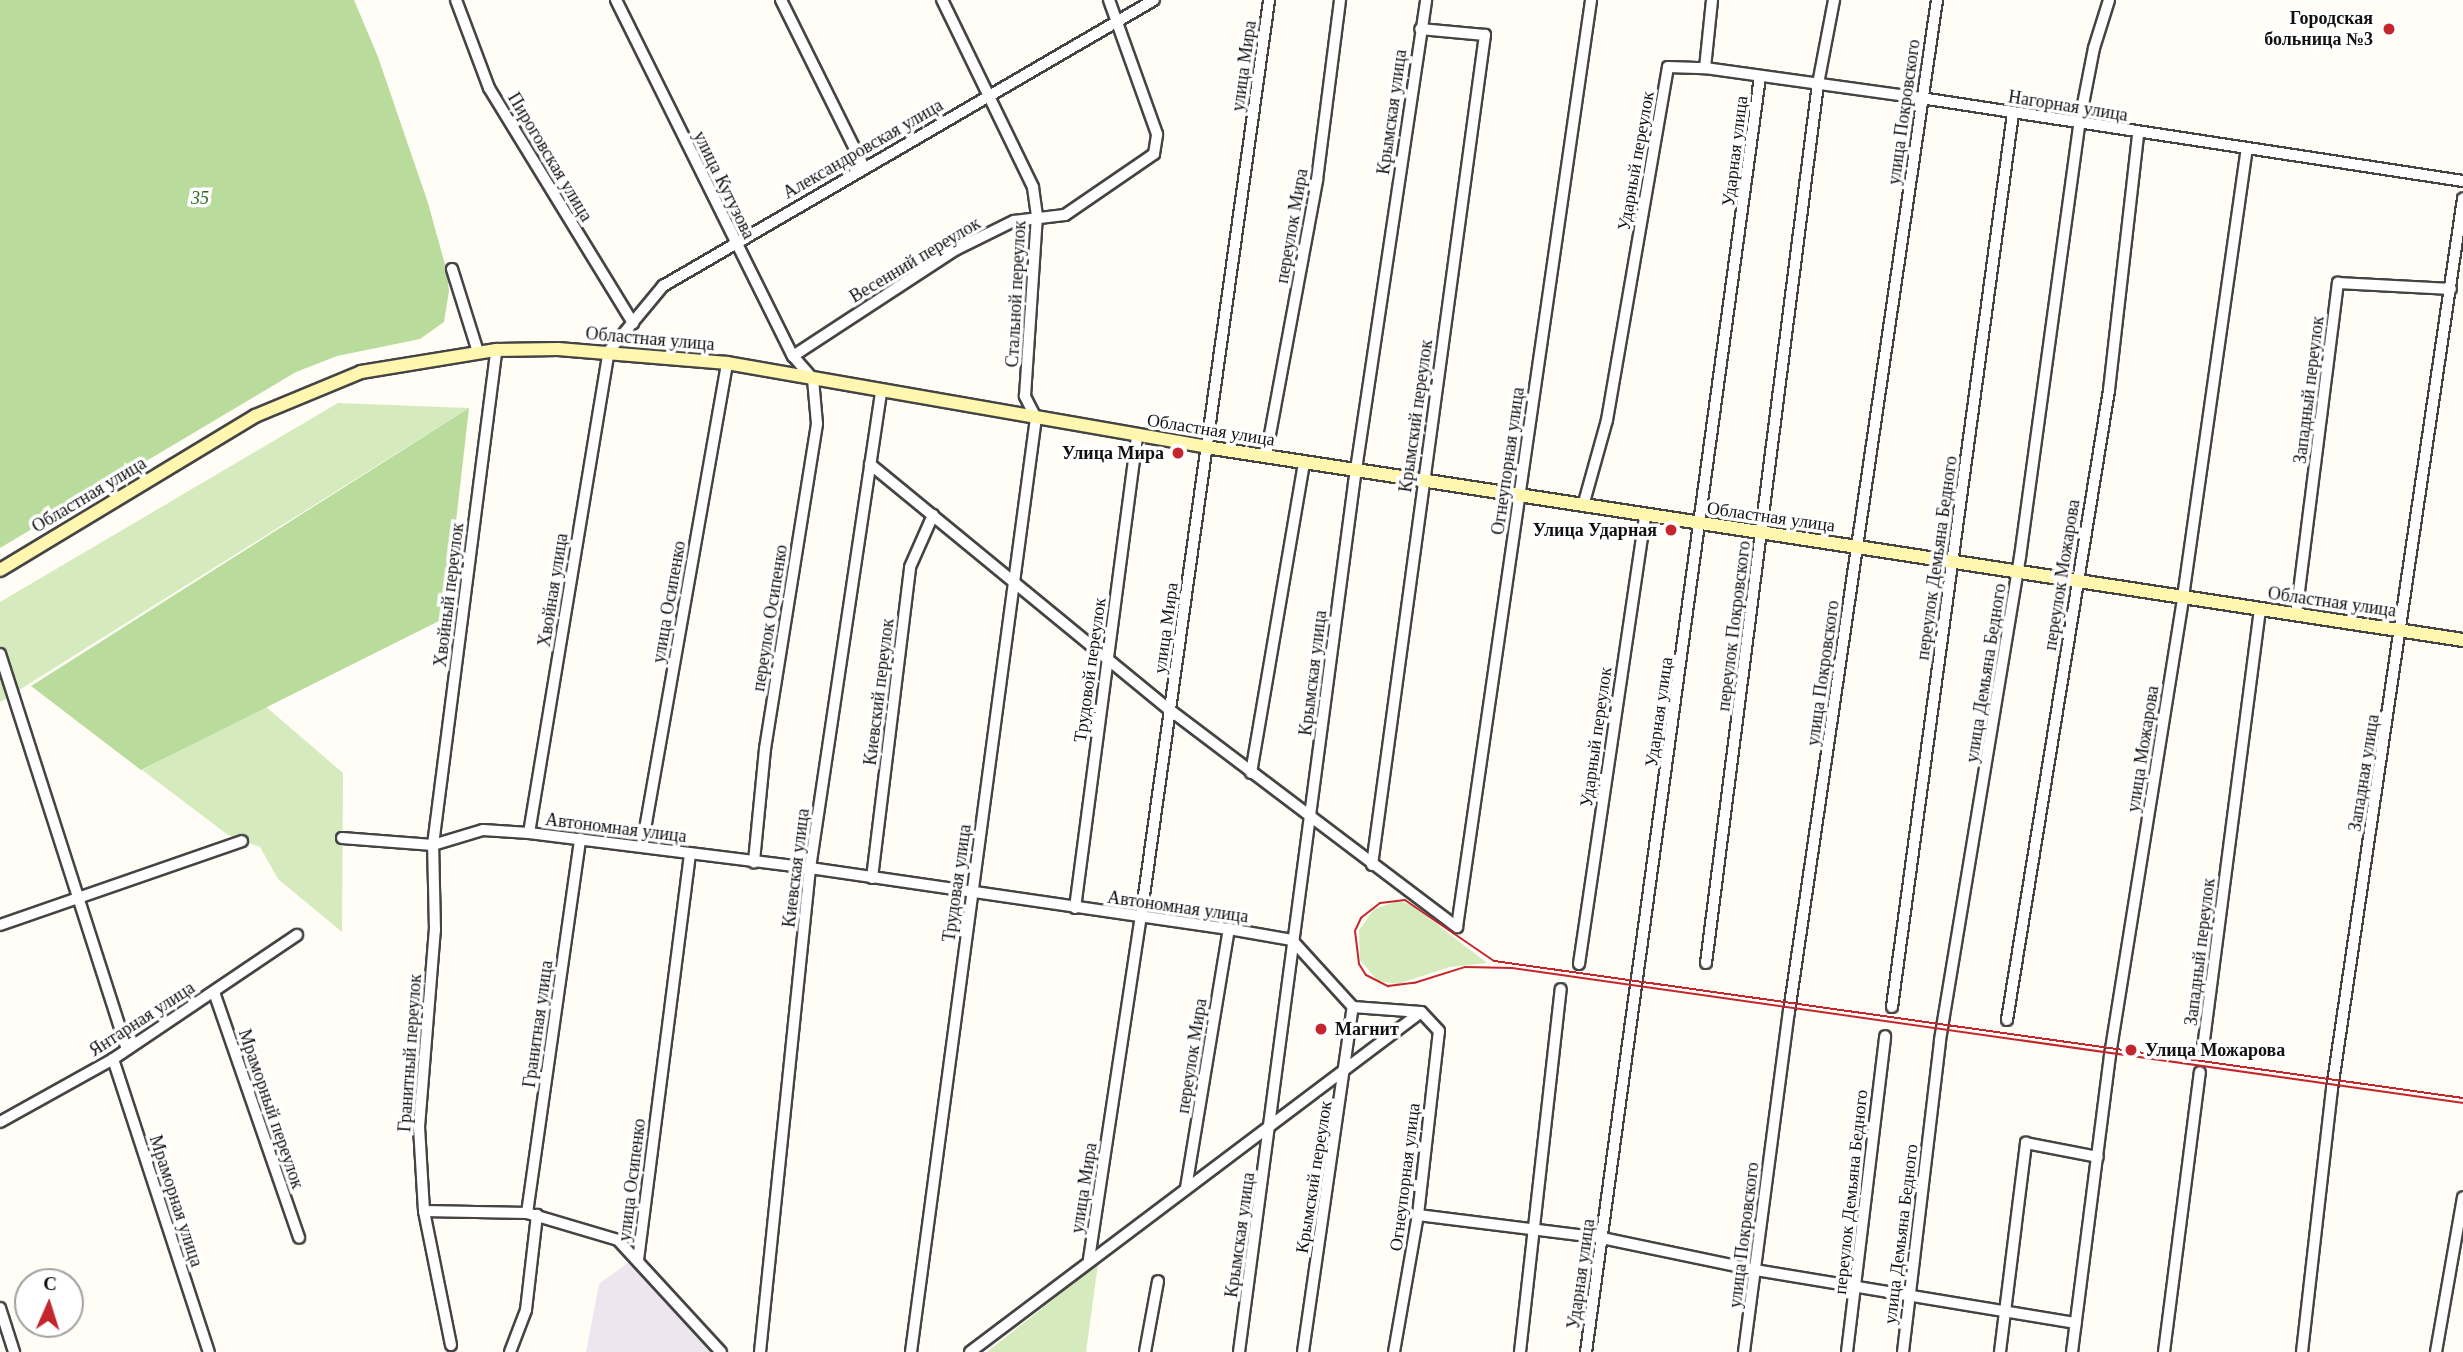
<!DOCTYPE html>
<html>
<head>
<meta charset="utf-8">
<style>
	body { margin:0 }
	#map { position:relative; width:2463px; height:1352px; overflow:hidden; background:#fffdf5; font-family:"Times New Roman",serif }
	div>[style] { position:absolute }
	.industrial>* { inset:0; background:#eee6ef }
	.green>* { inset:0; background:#d5ebbd }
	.forest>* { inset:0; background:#b9dc9c }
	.roads { filter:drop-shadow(2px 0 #444) drop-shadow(-2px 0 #444) drop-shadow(0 2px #444) drop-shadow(0 -2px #444) }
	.minor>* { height:10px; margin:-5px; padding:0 5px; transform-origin:5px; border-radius:5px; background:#fff }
	.secondary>* { height:12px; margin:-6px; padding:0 6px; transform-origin:6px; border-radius:6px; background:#fff6b0 }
	.tram>* { height:2px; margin:-1px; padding:0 1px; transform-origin:1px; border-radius:1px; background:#c4262e }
	.dots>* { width:19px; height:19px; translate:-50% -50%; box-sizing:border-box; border:4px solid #fff; border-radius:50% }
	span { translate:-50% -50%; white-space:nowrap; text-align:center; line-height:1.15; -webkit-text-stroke:7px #fff; paint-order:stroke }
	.poi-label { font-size:18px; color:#111; font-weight:700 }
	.right { translate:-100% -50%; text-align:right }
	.left { translate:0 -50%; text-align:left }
	.street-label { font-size:18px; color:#111 }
	.park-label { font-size:18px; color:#2f6b1f; font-style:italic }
	.north { position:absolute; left:14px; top:1268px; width:70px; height:70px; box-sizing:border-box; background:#fff; border:2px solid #a0a0a0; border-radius:50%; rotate:3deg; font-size:19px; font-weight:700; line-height:28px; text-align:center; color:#111 }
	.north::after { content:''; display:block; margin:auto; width:24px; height:32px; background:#c4262e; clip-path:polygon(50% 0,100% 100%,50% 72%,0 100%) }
</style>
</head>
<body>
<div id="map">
	<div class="industrial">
		<i style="clip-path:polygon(633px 1259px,714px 1352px,586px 1352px,599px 1284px)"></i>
	</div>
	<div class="green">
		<i style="clip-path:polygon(338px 403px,469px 408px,0 702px,0 602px)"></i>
		<i style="clip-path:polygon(265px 706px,343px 773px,342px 932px,278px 879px,260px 847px,228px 835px,142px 770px)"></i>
		<i style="clip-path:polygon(1398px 901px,1412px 905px,1487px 963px,1450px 967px,1398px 984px,1378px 981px,1360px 960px,1359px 930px,1374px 909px)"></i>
		<i style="clip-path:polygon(1098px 1264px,1086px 1352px,987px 1352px)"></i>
	</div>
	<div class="forest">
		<i style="clip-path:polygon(0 0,354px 0,378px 57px,428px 203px,447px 272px,449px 291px,444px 322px,420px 339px,337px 356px,296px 372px,0 548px)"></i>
		<i style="clip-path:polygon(469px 408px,445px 618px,141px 770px,31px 686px)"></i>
	</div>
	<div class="roads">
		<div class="minor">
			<i style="left:456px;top:0;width:94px;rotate:69.4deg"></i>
			<i style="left:489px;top:88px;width:276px;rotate:58.5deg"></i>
			<i style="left:616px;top:0;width:398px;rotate:63.6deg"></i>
			<i style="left:793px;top:356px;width:30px;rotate:49deg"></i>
			<i style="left:813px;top:379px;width:45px;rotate:84.9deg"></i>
			<i style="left:817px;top:424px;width:329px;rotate:99.1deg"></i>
			<i style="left:765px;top:749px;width:114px;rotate:95.6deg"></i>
			<i style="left:781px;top:0;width:186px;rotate:63.6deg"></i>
			<i style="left:1705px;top:68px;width:68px;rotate:-84.1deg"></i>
			<i style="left:452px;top:269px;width:87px;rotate:72.6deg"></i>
			<i style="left:793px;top:356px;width:194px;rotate:-33.2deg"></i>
			<i style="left:955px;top:250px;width:66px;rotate:-26.2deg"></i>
			<i style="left:1014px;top:221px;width:51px;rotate:-6.7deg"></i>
			<i style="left:1065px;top:215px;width:108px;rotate:-34.4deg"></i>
			<i style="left:1154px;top:154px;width:20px;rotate:-81deg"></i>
			<i style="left:1157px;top:134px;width:142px;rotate:-109.7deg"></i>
			<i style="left:1266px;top:456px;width:281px;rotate:-79.5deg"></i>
			<i style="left:1317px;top:180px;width:181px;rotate:-82.7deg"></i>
			<i style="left:870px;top:464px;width:388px;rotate:39.4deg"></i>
			<i style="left:1170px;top:710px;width:360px;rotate:37.1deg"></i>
			<i style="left:1457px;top:927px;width:937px;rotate:-81.77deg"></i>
			<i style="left:1583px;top:506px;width:89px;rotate:-74.4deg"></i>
			<i style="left:1607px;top:420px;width:358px;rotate:-80.2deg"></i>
			<i style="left:1668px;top:67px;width:37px;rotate:2deg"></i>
			<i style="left:1705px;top:68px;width:218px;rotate:7.9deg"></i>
			<i style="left:1921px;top:98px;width:548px;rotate:8.71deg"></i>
			<i style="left:2296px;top:615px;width:335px;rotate:-82.8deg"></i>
			<i style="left:2338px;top:283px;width:113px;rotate:3deg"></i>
			<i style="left:0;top:654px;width:415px;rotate:72.2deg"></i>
			<i style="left:1251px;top:773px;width:315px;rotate:-80.3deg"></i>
			<i style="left:529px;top:833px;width:489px;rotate:-80.6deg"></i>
			<i style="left:609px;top:351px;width:85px;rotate:-50.3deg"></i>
			<i style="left:663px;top:286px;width:568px;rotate:-30.22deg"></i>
			<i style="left:342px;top:838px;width:91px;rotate:4.4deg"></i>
			<i style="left:433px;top:845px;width:52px;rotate:-16.7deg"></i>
			<i style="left:483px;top:830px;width:46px;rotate:3.7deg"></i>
			<i style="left:529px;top:833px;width:283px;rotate:7.1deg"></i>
			<i style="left:810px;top:868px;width:423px;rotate:8.3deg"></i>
			<i style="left:1229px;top:929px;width:64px;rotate:9.9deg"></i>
			<i style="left:1292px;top:940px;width:91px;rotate:47.7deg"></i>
			<i style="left:1353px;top:1007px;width:68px;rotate:4.2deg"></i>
			<i style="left:642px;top:846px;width:490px;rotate:-80deg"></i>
			<i style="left:1372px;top:865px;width:838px;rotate:-82.25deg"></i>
			<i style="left:1485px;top:35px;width:65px;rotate:-174.7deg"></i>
			<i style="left:872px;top:878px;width:313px;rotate:-83deg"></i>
			<i style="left:910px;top:567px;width:57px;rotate:-66.1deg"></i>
			<i style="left:1075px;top:908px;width:476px;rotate:-82.5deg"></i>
			<i style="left:0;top:925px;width:256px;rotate:-19.1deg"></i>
			<i style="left:1706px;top:963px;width:886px;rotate:-82.74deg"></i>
			<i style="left:1818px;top:84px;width:86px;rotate:-79.2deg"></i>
			<i style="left:1579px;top:964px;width:454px;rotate:-81.6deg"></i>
			<i style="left:214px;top:992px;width:260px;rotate:70.9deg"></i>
			<i style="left:1892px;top:1007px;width:902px;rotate:-82.29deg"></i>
			<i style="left:2007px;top:1020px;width:638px;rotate:-80.8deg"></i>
			<i style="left:2109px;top:390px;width:258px;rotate:-83.5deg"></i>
			<i style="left:2203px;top:1048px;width:443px;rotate:-82.6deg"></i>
			<i style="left:113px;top:1059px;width:308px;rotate:71.9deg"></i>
			<i style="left:0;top:1122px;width:129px;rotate:-29.1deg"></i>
			<i style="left:113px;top:1059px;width:222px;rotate:-34deg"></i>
			<i style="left:1186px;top:1188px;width:263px;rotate:-80.6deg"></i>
			<i style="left:424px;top:1211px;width:103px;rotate:1.1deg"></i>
			<i style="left:527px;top:1213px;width:95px;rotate:16.5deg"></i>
			<i style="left:618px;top:1240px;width:152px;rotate:47.4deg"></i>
			<i style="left:527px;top:1213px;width:378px;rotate:-81.9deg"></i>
			<i style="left:1418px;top:1215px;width:185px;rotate:7.1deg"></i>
			<i style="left:1602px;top:1238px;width:156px;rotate:11.8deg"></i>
			<i style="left:1755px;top:1270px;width:325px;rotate:9.4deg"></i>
			<i style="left:1089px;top:1259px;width:346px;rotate:-81.4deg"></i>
			<i style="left:1141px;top:917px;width:926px;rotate:-82.05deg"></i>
			<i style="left:638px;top:1260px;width:410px;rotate:-82.7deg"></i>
			<i style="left:0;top:1308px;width:46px;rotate:72.3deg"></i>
			<i style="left:451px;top:1345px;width:137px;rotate:-101.4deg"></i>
			<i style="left:424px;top:1211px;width:84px;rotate:-93.4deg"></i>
			<i style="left:419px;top:1127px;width:198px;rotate:-85.4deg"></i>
			<i style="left:435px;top:930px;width:85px;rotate:-91.3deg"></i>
			<i style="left:433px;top:845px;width:499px;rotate:-82.7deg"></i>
			<i style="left:510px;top:1352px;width:45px;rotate:-69.1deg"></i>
			<i style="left:526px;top:1310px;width:96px;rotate:-83.4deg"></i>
			<i style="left:760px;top:1352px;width:487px;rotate:-84.1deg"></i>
			<i style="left:810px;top:868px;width:482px;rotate:-81.5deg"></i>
			<i style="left:911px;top:1352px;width:942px;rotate:-82.38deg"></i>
			<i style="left:1036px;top:418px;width:25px;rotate:-117deg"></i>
			<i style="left:1025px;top:396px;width:180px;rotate:-86.2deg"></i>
			<i style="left:1037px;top:216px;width:29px;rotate:-98deg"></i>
			<i style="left:1033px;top:187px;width:208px;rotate:-115.9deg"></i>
			<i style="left:970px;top:1352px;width:565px;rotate:-37.01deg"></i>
			<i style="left:1145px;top:1352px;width:72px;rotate:-79.6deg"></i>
			<i style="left:1239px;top:1352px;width:877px;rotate:-82.46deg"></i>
			<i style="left:1354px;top:483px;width:488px;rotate:-81.5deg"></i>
			<i style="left:1303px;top:1352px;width:349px;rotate:-81.8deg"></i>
			<i style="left:1394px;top:1352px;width:139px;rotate:-80.1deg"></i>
			<i style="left:1418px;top:1215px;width:185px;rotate:-83.5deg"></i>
			<i style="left:1439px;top:1031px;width:26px;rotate:-133deg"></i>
			<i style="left:1520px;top:1352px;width:365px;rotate:-83.6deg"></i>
			<i style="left:1586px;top:1352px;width:1288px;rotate:-82.23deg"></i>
			<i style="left:1744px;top:1352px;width:343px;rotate:-82.5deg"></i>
			<i style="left:1789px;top:1012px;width:1023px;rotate:-81.68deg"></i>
			<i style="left:1847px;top:1352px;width:318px;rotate:-83.1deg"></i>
			<i style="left:1903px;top:1352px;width:314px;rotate:-83.2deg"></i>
			<i style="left:1940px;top:1040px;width:490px;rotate:-80.6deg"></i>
			<i style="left:2020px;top:557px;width:436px;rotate:-82.2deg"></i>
			<i style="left:2079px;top:125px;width:78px;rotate:-79deg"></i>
			<i style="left:2094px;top:48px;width:50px;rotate:-72.6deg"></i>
			<i style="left:2000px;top:1352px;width:211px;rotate:-82.9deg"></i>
			<i style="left:2026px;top:1143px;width:73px;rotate:11deg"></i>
			<i style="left:2072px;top:1352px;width:299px;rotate:-82.7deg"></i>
			<i style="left:2110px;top:1055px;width:464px;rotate:-80.9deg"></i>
			<i style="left:2183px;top:597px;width:452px;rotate:-81.9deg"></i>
			<i style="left:2164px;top:1352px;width:282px;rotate:-82.7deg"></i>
			<i style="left:2302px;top:1352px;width:265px;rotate:-83.5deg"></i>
			<i style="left:2332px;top:1089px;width:900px;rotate:-81.63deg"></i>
			<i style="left:2436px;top:1352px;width:157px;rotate:-80.1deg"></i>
		</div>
		<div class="secondary">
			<i style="left:0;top:570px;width:298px;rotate:-31.1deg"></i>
			<i style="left:255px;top:416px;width:115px;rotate:-22.5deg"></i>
			<i style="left:361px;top:372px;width:137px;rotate:-9.3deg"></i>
			<i style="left:496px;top:350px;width:62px;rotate:-0.9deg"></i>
			<i style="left:558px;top:349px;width:170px;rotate:4.7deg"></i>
			<i style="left:727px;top:363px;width:486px;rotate:9.9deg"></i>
			<i style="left:1206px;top:447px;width:1272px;rotate:8.73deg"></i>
		</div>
	</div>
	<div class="tram">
		<i style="left:2463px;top:1098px;width:979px;rotate:-171.95deg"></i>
		<i style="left:1494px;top:961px;width:108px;rotate:-145.6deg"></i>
		<i style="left:1405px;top:900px;width:25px;rotate:173deg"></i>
		<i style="left:1380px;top:903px;width:24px;rotate:142deg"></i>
		<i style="left:1361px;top:918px;width:14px;rotate:115deg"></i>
		<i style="left:1355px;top:931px;width:33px;rotate:83deg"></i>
		<i style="left:1359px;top:964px;width:13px;rotate:58deg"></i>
		<i style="left:1366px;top:975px;width:25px;rotate:27deg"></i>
		<i style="left:1388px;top:986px;width:26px;rotate:-7deg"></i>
		<i style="left:1414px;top:983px;width:53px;rotate:-17.4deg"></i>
		<i style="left:1465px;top:967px;width:47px;rotate:1.2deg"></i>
		<i style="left:1512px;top:968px;width:961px;rotate:8.08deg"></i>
	</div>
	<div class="dots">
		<i style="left:2389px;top:29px;background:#c4262e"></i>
		<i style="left:1178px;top:453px;background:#c4262e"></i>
		<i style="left:1671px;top:530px;background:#c4262e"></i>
		<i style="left:1321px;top:1029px;background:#c4262e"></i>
		<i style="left:2131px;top:1050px;background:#c4262e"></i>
	</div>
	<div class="poi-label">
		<span class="right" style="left:2373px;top:29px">Городская<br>больница №3</span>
		<span class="right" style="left:1164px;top:453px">Улица Мира</span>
		<span class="right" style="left:1657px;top:530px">Улица Ударная</span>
		<span class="left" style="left:1335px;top:1029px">Магнит</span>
		<span class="left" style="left:2145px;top:1050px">Улица Можарова</span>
	</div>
	<div class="street-label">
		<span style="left:1244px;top:66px;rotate:-82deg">улица Мира</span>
		<span style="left:2068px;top:106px;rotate:9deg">Нагорная улица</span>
		<span style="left:1392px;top:112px;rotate:-82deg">Крымская улица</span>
		<span style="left:1904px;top:112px;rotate:-82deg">улица Покровского</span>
		<span style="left:863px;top:149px;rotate:-30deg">Александровская улица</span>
		<span style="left:1735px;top:151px;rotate:-83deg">Ударная улица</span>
		<span style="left:550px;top:157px;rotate:59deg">Пироговская улица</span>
		<span style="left:1636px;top:161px;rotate:-80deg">Ударный переулок</span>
		<span style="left:724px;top:185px;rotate:64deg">улица Кутузова</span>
		<span style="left:1292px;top:226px;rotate:-80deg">переулок Мира</span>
		<span style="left:915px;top:260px;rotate:-31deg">Весенний переулок</span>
		<span style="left:1016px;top:294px;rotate:-87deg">Стальной переулок</span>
		<span style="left:650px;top:339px;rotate:5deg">Областная улица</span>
		<span style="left:2309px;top:390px;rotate:-83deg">Западный переулок</span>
		<span style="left:1416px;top:416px;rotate:-82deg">Крымский переулок</span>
		<span style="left:1211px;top:430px;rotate:9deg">Областная улица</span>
		<span style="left:1508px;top:461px;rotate:-82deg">Огнеупорная улица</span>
		<span style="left:89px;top:495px;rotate:-31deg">Областная улица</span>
		<span style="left:1771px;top:517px;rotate:8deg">Областная улица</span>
		<span style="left:1937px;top:558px;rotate:-82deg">переулок Демьяна Бедного</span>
		<span style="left:2062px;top:575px;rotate:-81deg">переулок Можарова</span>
		<span style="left:553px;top:590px;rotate:-81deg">Хвойная улица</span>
		<span style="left:449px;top:595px;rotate:-83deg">Хвойный переулок</span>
		<span style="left:669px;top:602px;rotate:-80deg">улица Осипенко</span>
		<span style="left:2332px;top:602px;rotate:8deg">Областная улица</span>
		<span style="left:770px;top:618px;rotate:-81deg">переулок Осипенко</span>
		<span style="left:1734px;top:626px;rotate:-83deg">переулок Покровского</span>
		<span style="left:1166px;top:628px;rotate:-82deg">улица Мира</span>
		<span style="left:1090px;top:670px;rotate:-82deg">Трудовой переулок</span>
		<span style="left:1313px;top:673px;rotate:-83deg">Крымская улица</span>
		<span style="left:1823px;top:673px;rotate:-82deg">улица Покровского</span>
		<span style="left:1986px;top:673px;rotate:-81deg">улица Демьяна Бедного</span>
		<span style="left:879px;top:692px;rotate:-83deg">Киевский переулок</span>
		<span style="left:1659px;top:712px;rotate:-82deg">Ударная улица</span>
		<span style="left:1596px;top:737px;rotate:-82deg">Ударный переулок</span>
		<span style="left:2143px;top:749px;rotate:-81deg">улица Можарова</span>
		<span style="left:2364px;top:773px;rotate:-81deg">Западная улица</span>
		<span style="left:616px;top:828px;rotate:7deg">Автономная улица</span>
		<span style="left:796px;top:868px;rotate:-83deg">Киевская улица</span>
		<span style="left:957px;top:883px;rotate:-82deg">Трудовая улица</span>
		<span style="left:1178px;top:907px;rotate:8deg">Автономная улица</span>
		<span style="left:2200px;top:952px;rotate:-83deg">Западный переулок</span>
		<span style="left:142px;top:1019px;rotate:-33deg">Янтарная улица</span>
		<span style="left:538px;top:1024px;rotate:-82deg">Гранитная улица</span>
		<span style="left:410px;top:1053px;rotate:-86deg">Гранитный переулок</span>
		<span style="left:1192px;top:1056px;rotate:-81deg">переулок Мира</span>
		<span style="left:271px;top:1109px;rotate:71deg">Мраморный переулок</span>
		<span style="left:1314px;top:1177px;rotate:-81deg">Крымский переулок</span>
		<span style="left:1405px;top:1177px;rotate:-83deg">Огнеупорная улица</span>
		<span style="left:632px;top:1180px;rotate:-83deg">улица Осипенко</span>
		<span style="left:1084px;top:1188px;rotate:-81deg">улица Мира</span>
		<span style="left:1851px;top:1192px;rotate:-84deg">переулок Демьяна Бедного</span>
		<span style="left:176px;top:1201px;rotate:72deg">Мраморная улица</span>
		<span style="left:1901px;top:1234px;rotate:-83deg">улица Демьяна Бедного</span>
		<span style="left:1240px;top:1235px;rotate:-82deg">Крымская улица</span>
		<span style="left:1744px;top:1235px;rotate:-83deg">улица Покровского</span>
		<span style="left:1581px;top:1274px;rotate:-82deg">Ударная улица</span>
	</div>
	<div class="park-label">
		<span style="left:200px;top:198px">35</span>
	</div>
	<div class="north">С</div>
</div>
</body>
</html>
